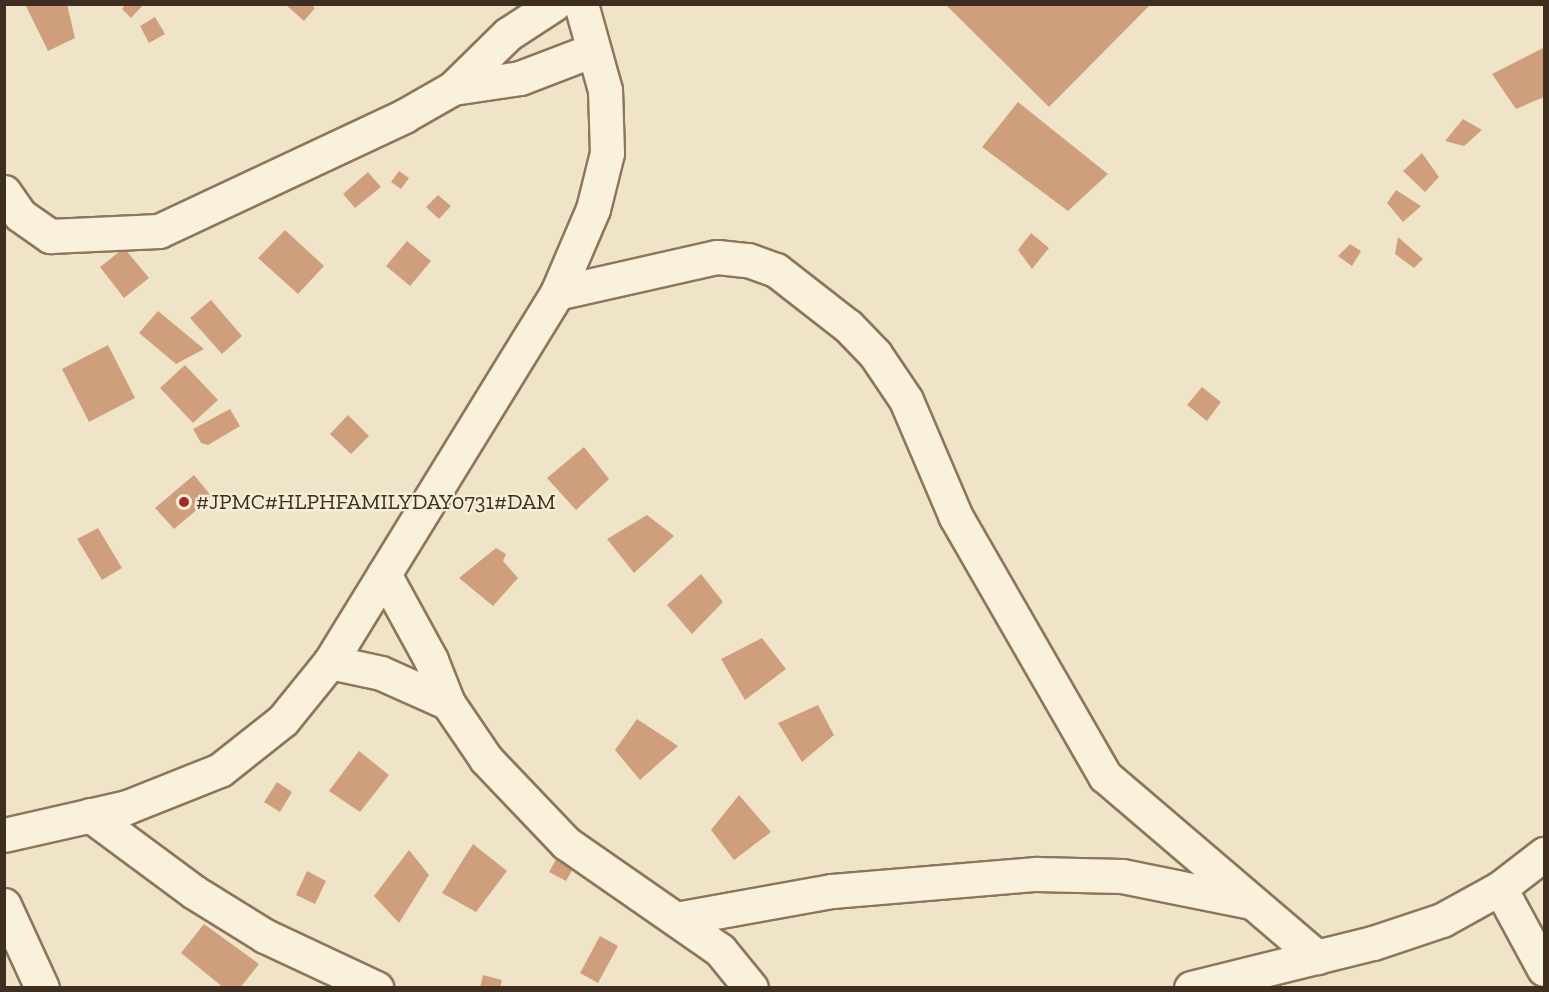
<!DOCTYPE html>
<html>
<head>
<meta charset="utf-8">
<style>
	body { margin:0 }
	#map { position:relative; width:1549px; height:992px; overflow:hidden; background:#f0e4c8; font-family:"Zilla Slab",serif }
	div>[style] { position:absolute }
	.building>* { inset:0; background:#cf9f7d }
	.roads { filter:drop-shadow(2px 0 #8d765c) drop-shadow(-2px 0 #8d765c) drop-shadow(0 2px #8d765c) drop-shadow(0 -2px #8d765c) }
	.minor>* { height:33px; margin:-16.5px; padding:0 16.5px; transform-origin:16.5px; border-radius:16.5px; background:#faf1dc }
	.dots>* { width:16px; height:16px; translate:-50% -50%; box-sizing:border-box; border:3px solid #f7eed8; border-radius:50% }
	span { translate:-50% -50%; white-space:nowrap; text-align:center; line-height:1.15; -webkit-text-stroke:4.5px #f7eed8; paint-order:stroke }
	.poi-label { font-size:22px; color:#3d2e20 }
	.left { translate:0 -50%; text-align:left }
	.frame { position:absolute; inset:0; border:6px solid #3d2e20; pointer-events:none }
</style>
</head>
<body>
<div id="map">
	<div class="building">
		<i style="clip-path:polygon(25px 4px,67px 4px,75px 38px,48px 51px)"></i>
		<i style="clip-path:polygon(126px 4px,144px 4px,131px 18px,122px 9px)"></i>
		<i style="clip-path:polygon(285px 4px,310px 4px,315px 8px,304px 21px)"></i>
		<i style="clip-path:polygon(945px 4px,1151px 4px,1049px 107px)"></i>
		<i style="clip-path:polygon(155px 17px,165px 34px,149px 43px,140px 26px)"></i>
		<i style="clip-path:polygon(1543px 48px,1544px 97px,1516px 109px,1492px 74px)"></i>
		<i style="clip-path:polygon(1018px 102px,1108px 174px,1068px 211px,982px 147px)"></i>
		<i style="clip-path:polygon(1463px 119px,1482px 130px,1464px 146px,1445px 141px)"></i>
		<i style="clip-path:polygon(1422px 153px,1439px 177px,1425px 192px,1403px 171px)"></i>
		<i style="clip-path:polygon(399px 171px,409px 178px,401px 189px,391px 182px)"></i>
		<i style="clip-path:polygon(368px 172px,381px 187px,355px 208px,343px 194px)"></i>
		<i style="clip-path:polygon(1396px 190px,1421px 206px,1403px 222px,1387px 203px)"></i>
		<i style="clip-path:polygon(438px 195px,451px 206px,439px 219px,426px 207px)"></i>
		<i style="clip-path:polygon(285px 230px,324px 266px,298px 294px,258px 258px)"></i>
		<i style="clip-path:polygon(1031px 233px,1049px 248px,1032px 269px,1018px 250px)"></i>
		<i style="clip-path:polygon(1398px 237px,1423px 259px,1414px 268px,1395px 254px)"></i>
		<i style="clip-path:polygon(407px 241px,431px 261px,410px 286px,386px 266px)"></i>
		<i style="clip-path:polygon(1350px 244px,1361px 251px,1352px 266px,1338px 256px)"></i>
		<i style="clip-path:polygon(124px 248px,149px 278px,124px 298px,100px 267px)"></i>
		<i style="clip-path:polygon(211px 300px,242px 336px,222px 354px,190px 318px)"></i>
		<i style="clip-path:polygon(158px 311px,204px 349px,176px 364px,139px 333px)"></i>
		<i style="clip-path:polygon(108px 345px,135px 398px,89px 422px,62px 369px)"></i>
		<i style="clip-path:polygon(185px 365px,218px 400px,193px 423px,160px 388px)"></i>
		<i style="clip-path:polygon(1202px 387px,1221px 402px,1207px 421px,1187px 405px)"></i>
		<i style="clip-path:polygon(230px 409px,240px 426px,208px 445px,201px 443px,193px 429px)"></i>
		<i style="clip-path:polygon(348px 415px,369px 436px,351px 454px,330px 434px)"></i>
		<i style="clip-path:polygon(584px 447px,609px 479px,576px 510px,547px 478px)"></i>
		<i style="clip-path:polygon(194px 475px,212px 497px,174px 529px,155px 508px)"></i>
		<i style="clip-path:polygon(647px 515px,674px 536px,634px 573px,607px 539px)"></i>
		<i style="clip-path:polygon(98px 528px,122px 568px,102px 580px,77px 539px)"></i>
		<i style="clip-path:polygon(496px 548px,506px 554px,503px 561px,518px 578px,493px 606px,459px 578px)"></i>
		<i style="clip-path:polygon(701px 574px,723px 602px,692px 634px,667px 605px)"></i>
		<i style="clip-path:polygon(762px 638px,786px 669px,745px 700px,721px 659px)"></i>
		<i style="clip-path:polygon(818px 705px,834px 735px,802px 762px,778px 723px)"></i>
		<i style="clip-path:polygon(637px 719px,678px 746px,640px 780px,615px 750px)"></i>
		<i style="clip-path:polygon(359px 751px,389px 775px,360px 812px,329px 791px)"></i>
		<i style="clip-path:polygon(277px 782px,292px 792px,280px 812px,264px 802px)"></i>
		<i style="clip-path:polygon(739px 795px,771px 832px,734px 860px,711px 830px)"></i>
		<i style="clip-path:polygon(473px 844px,507px 871px,476px 912px,442px 893px)"></i>
		<i style="clip-path:polygon(409px 850px,429px 875px,399px 923px,374px 896px)"></i>
		<i style="clip-path:polygon(559px 854px,576px 863px,566px 881px,549px 872px)"></i>
		<i style="clip-path:polygon(307px 871px,326px 881px,315px 904px,296px 895px)"></i>
		<i style="clip-path:polygon(204px 924px,259px 964px,240px 988px,224px 988px,181px 953px)"></i>
		<i style="clip-path:polygon(600px 936px,618px 946px,598px 983px,580px 973px)"></i>
		<i style="clip-path:polygon(483px 975px,502px 980px,500px 988px,480px 988px)"></i>
	</div>
	<div class="roads">
		<div class="minor">
			<i style="left:453px;top:88px;width:77px;rotate:-44.5deg"></i>
			<i style="left:508px;top:34px;width:55px;rotate:-33.1deg"></i>
			<i style="left:4px;top:192px;width:28px;rotate:55deg"></i>
			<i style="left:20px;top:215px;width:37px;rotate:35deg"></i>
			<i style="left:50px;top:236px;width:109px;rotate:-2.6deg"></i>
			<i style="left:159px;top:231px;width:271px;rotate:-25.1deg"></i>
			<i style="left:404px;top:116px;width:56px;rotate:-29.7deg"></i>
			<i style="left:453px;top:88px;width:68px;rotate:-8.5deg"></i>
			<i style="left:520px;top:78px;width:78px;rotate:-21deg"></i>
			<i style="left:557px;top:293px;width:164px;rotate:-12.7deg"></i>
			<i style="left:717px;top:257px;width:31px;rotate:6deg"></i>
			<i style="left:748px;top:260px;width:30px;rotate:20deg"></i>
			<i style="left:776px;top:270px;width:91px;rotate:37.9deg"></i>
			<i style="left:848px;top:326px;width:39px;rotate:46deg"></i>
			<i style="left:875px;top:354px;width:55px;rotate:56deg"></i>
			<i style="left:906px;top:400px;width:127px;rotate:66.9deg"></i>
			<i style="left:956px;top:517px;width:299px;rotate:60.1deg"></i>
			<i style="left:1105px;top:776px;width:279px;rotate:40.5deg"></i>
			<i style="left:384px;top:574px;width:98px;rotate:61.3deg"></i>
			<i style="left:431px;top:660px;width:46px;rotate:68.4deg"></i>
			<i style="left:448px;top:703px;width:68px;rotate:55.8deg"></i>
			<i style="left:486px;top:759px;width:116px;rotate:46.4deg"></i>
			<i style="left:566px;top:843px;width:188px;rotate:34.8deg"></i>
			<i style="left:720px;top:950px;width:49px;rotate:50.8deg"></i>
			<i style="left:330px;top:662px;width:52px;rotate:12.2deg"></i>
			<i style="left:381px;top:673px;width:73px;rotate:24.1deg"></i>
			<i style="left:90px;top:815px;width:129px;rotate:36.5deg"></i>
			<i style="left:194px;top:892px;width:84px;rotate:31.8deg"></i>
			<i style="left:265px;top:936px;width:123px;rotate:25.1deg"></i>
			<i style="left:4px;top:835px;width:126px;rotate:-12.8deg"></i>
			<i style="left:127px;top:807px;width:100px;rotate:-21.7deg"></i>
			<i style="left:220px;top:770px;width:80px;rotate:-38.4deg"></i>
			<i style="left:283px;top:720px;width:75px;rotate:-51deg"></i>
			<i style="left:330px;top:662px;width:433px;rotate:-58.4deg"></i>
			<i style="left:557px;top:293px;width:91px;rotate:-66.8deg"></i>
			<i style="left:593px;top:209px;width:58px;rotate:-76deg"></i>
			<i style="left:607px;top:153px;width:63px;rotate:-91.8deg"></i>
			<i style="left:605px;top:90px;width:89px;rotate:-105.6deg"></i>
			<i style="left:1500px;top:888px;width:92px;rotate:61.5deg"></i>
			<i style="left:4px;top:905px;width:91px;rotate:65.4deg"></i>
			<i style="left:676px;top:919px;width:158px;rotate:-10.2deg"></i>
			<i style="left:832px;top:891px;width:205px;rotate:-4.8deg"></i>
			<i style="left:1036px;top:874px;width:86px;rotate:1.3deg"></i>
			<i style="left:1122px;top:876px;width:132px;rotate:11.4deg"></i>
			<i style="left:1191px;top:988px;width:187px;rotate:-13.9deg"></i>
			<i style="left:1373px;top:943px;width:73px;rotate:-18.4deg"></i>
			<i style="left:1442px;top:920px;width:66px;rotate:-28.9deg"></i>
			<i style="left:1500px;top:888px;width:56px;rotate:-37.7deg"></i>
		</div>
	</div>
	<div class="dots">
		<i style="left:184px;top:502px;background:#9e2a2b"></i>
	</div>
	<div class="poi-label">
		<span class="left" style="left:196px;top:502px">#JPMC#HLPHFAMILYDAY0731#DAM</span>
	</div>
	<div class="frame"></div>
</div>
</body>
</html>
